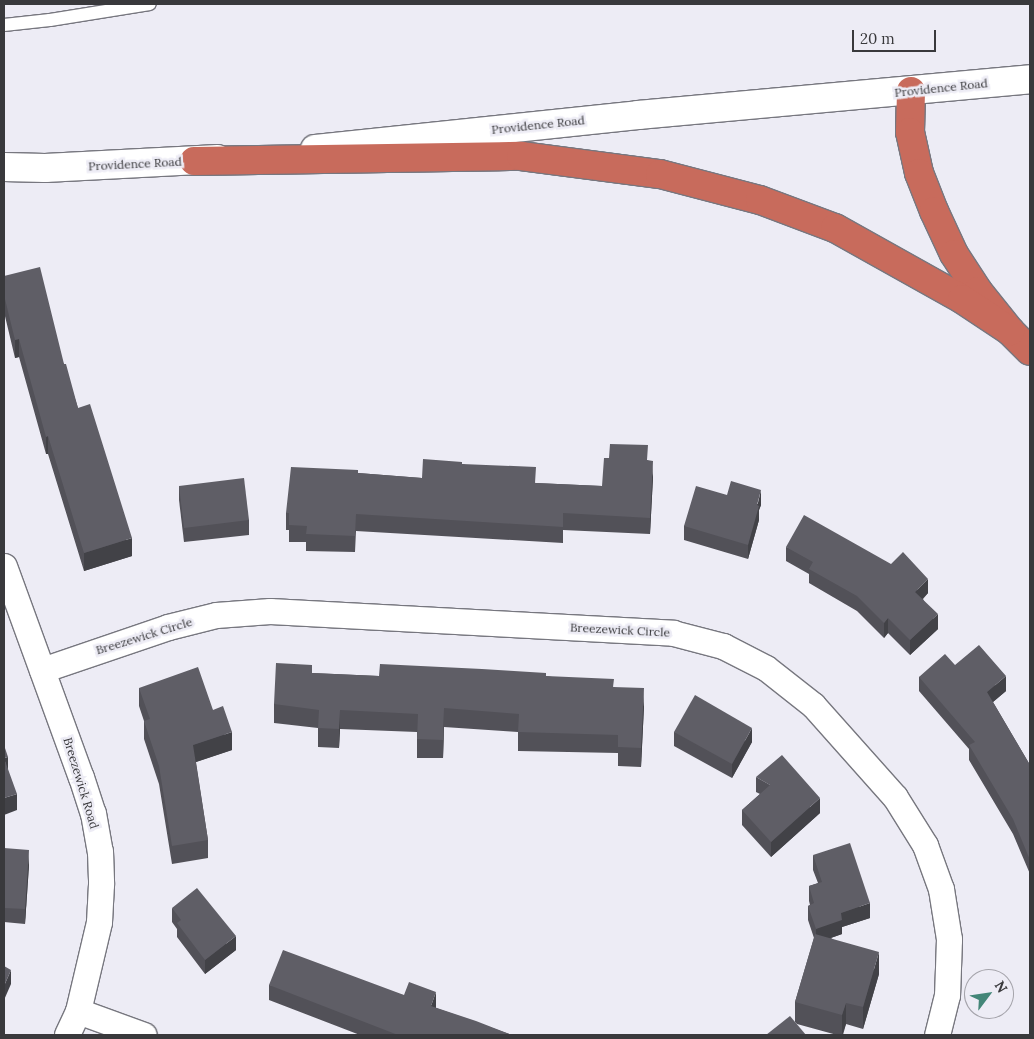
<!DOCTYPE html>
<html>
<head>
<meta charset="utf-8">
<style>
	body { margin:0 }
	#map { position:relative; width:1034px; height:1039px; overflow:hidden; background:#edecf5; font-family:Lora,serif }
	div>[style] { position:absolute }
	.roads { filter:drop-shadow(1px 0 #77777f) drop-shadow(-1px 0 #77777f) drop-shadow(0 1px #77777f) drop-shadow(0 -1px #77777f) }
	.service>* { height:12px; margin:-6px; padding:0 6px; transform-origin:6px; border-radius:6px; background:#fff }
	.minor>* { height:25px; margin:-12.5px; padding:0 12.5px; transform-origin:12.5px; border-radius:12.5px; background:#fff }
	.tertiary>* { height:28px; margin:-14px; padding:0 14px; transform-origin:14px; border-radius:14px; background:#fff }
	.motorway>* { height:28px; margin:-14px; padding:0 14px; transform-origin:14px; border-radius:14px; background:#c86b5c }
	.wall>* { inset:0; background:#525158 }
	.shaded-wall>* { inset:0; background:#424247 }
	.building>* { inset:0; background:#5f5e66 }
	span { translate:-50% -50%; white-space:nowrap; text-align:center; line-height:1.15; -webkit-text-stroke:5px #edecf5; paint-order:stroke }
	.street-label { font-size:12px; color:#39393c }
	.frame { position:absolute; inset:0; border:5px solid #39393c; pointer-events:none }
	.north { position:absolute; left:964px; top:969px; width:50px; height:50px; box-sizing:border-box; background:#edecf5; border:1px solid #a5a4ab; border-radius:50%; rotate:59deg; font-size:14px; font-weight:700; line-height:20px; text-align:center; color:#39393c }
	.north::after { content:''; display:block; margin:auto; width:18px; height:22px; background:#438678; clip-path:polygon(50% 0,100% 100%,50% 72%,0 100%) }
	.scale { position:absolute; left:852px; top:30px; width:84px; height:22px; box-sizing:border-box; border:2px solid #39393c; border-top:0; padding-left:6px; font-size:15px; line-height:18px; white-space:nowrap; color:#39393c; -webkit-text-stroke:4px #edecf5; paint-order:stroke }
</style>
</head>
<body>
<div id="map">
	<div class="roads">
		<div class="service">
			<i style="left:4px;top:25px;width:46px;rotate:-6.2deg"></i>
			<i style="left:50px;top:20px;width:101px;rotate:-9.1deg"></i>
		</div>
		<div class="minor">
			<i style="left:4px;top:566px;width:225px;rotate:70deg"></i>
			<i style="left:81px;top:777px;width:38px;rotate:72deg"></i>
			<i style="left:93px;top:813px;width:39px;rotate:80deg"></i>
			<i style="left:100px;top:851px;width:33px;rotate:88deg"></i>
			<i style="left:101px;top:884px;width:38px;rotate:93deg"></i>
			<i style="left:99px;top:922px;width:91px;rotate:103.3deg"></i>
			<i style="left:78px;top:1011px;width:26px;rotate:115deg"></i>
			<i style="left:42px;top:670px;width:133px;rotate:-18.8deg"></i>
			<i style="left:168px;top:627px;width:49px;rotate:-14deg"></i>
			<i style="left:216px;top:615px;width:54px;rotate:-4.2deg"></i>
			<i style="left:270px;top:611px;width:404px;rotate:3.1deg"></i>
			<i style="left:673px;top:633px;width:52px;rotate:14.6deg"></i>
			<i style="left:723px;top:646px;width:48px;rotate:27.1deg"></i>
			<i style="left:766px;top:668px;width:60px;rotate:38.2deg"></i>
			<i style="left:813px;top:705px;width:123px;rotate:48.3deg"></i>
			<i style="left:895px;top:797px;width:57px;rotate:58deg"></i>
			<i style="left:925px;top:845px;width:47px;rotate:70deg"></i>
			<i style="left:941px;top:889px;width:51px;rotate:80.9deg"></i>
			<i style="left:949px;top:939px;width:56px;rotate:92deg"></i>
			<i style="left:947px;top:995px;width:41px;rotate:104deg"></i>
			<i style="left:78px;top:1011px;width:70px;rotate:20deg"></i>
		</div>
		<div class="tertiary">
			<i style="left:315px;top:149px;width:325px;rotate:-6deg"></i>
			<i style="left:638px;top:115px;width:394px;rotate:-5.2deg"></i>
			<i style="left:4px;top:167px;width:41px;rotate:1.4deg"></i>
			<i style="left:45px;top:168px;width:173px;rotate:-3deg"></i>
		</div>
		<div class="motorway">
			<i style="left:911px;top:91px;width:41px;rotate:91.4deg"></i>
			<i style="left:910px;top:132px;width:42px;rotate:77.6deg"></i>
			<i style="left:919px;top:173px;width:41px;rotate:68.5deg"></i>
			<i style="left:934px;top:211px;width:47px;rotate:65.1deg"></i>
			<i style="left:954px;top:254px;width:44px;rotate:57deg"></i>
			<i style="left:978px;top:291px;width:51px;rotate:51.3deg"></i>
			<i style="left:1010px;top:331px;width:28px;rotate:45deg"></i>
			<i style="left:194px;top:161px;width:327px;rotate:-0.9deg"></i>
			<i style="left:521px;top:156px;width:140px;rotate:7.4deg"></i>
			<i style="left:660px;top:174px;width:103px;rotate:14.6deg"></i>
			<i style="left:760px;top:200px;width:80px;rotate:20.5deg"></i>
			<i style="left:835px;top:228px;width:145px;rotate:29.2deg"></i>
			<i style="left:962px;top:299px;width:58px;rotate:33.7deg"></i>
		</div>
	</div>
	<div class="wall">
		<i style="clip-path:polygon(4px 276px,64px 364px,78px 408px,132px 556px,84px 571px,48px 454px,46px 454px,19px 357px,15px 358px,4px 312px)"></i>
		<i style="clip-path:polygon(648px 460px,653px 477px,650px 534px,563px 530px,563px 543px,356px 531px,355px 552px,306px 551px,306px 542px,289px 542px,289px 530px,286px 530px,286px 513px,358px 473px,422px 478px,462px 464px,536px 483px,602px 486px)"></i>
		<i style="clip-path:polygon(179px 486px,249px 520px,249px 535px,184px 542px,179px 500px)"></i>
		<i style="clip-path:polygon(727px 495px,761px 505px,759px 510px,759px 520px,748px 559px,684px 540px,684px 526px)"></i>
		<i style="clip-path:polygon(786px 547px,928px 593px,923px 599px,938px 629px,910px 655px,888px 633px,884px 638px,857px 611px,809px 583px,809px 574px,786px 561px)"></i>
		<i style="clip-path:polygon(955px 665px,1006px 691px,993px 702px,1030px 765px,1030px 874px,1013px 834px,969px 760px,969px 749px,919px 691px,919px 677px)"></i>
		<i style="clip-path:polygon(312px 673px,379px 676px,546px 676px,614px 687px,644px 706px,641px 767px,618px 766px,618px 753px,518px 751px,518px 732px,444px 727px,443px 758px,417px 758px,417px 732px,340px 729px,339px 748px,318px 747px,318px 728px,274px 723px,274px 704px)"></i>
		<i style="clip-path:polygon(139px 688px,213px 710px,232px 750px,196px 762px,208px 840px,208px 858px,172px 864px,159px 784px,144px 739px,144px 721px,139px 706px)"></i>
		<i style="clip-path:polygon(674px 732px,752px 742px,732px 778px,674px 746px)"></i>
		<i style="clip-path:polygon(756px 777px,820px 813px,771px 857px,742px 825px,742px 810px,760px 794px,756px 792px)"></i>
		<i style="clip-path:polygon(4px 848px,29px 865px,25px 924px,4px 922px)"></i>
		<i style="clip-path:polygon(813px 855px,870px 918px,842px 927px,842px 934px,831px 938px,879px 974px,863px 1029px,846px 1024px,843px 1035px,837px 1035px,797px 1024px,795px 1022px,795px 1002px,814px 938px,808px 920px,808px 906px,810px 905px,809px 901px,809px 886px,818px 883px,813px 870px)"></i>
		<i style="clip-path:polygon(172px 908px,236px 950px,205px 974px,177px 937px,177px 929px,172px 922px)"></i>
		<i style="clip-path:polygon(269px 985px,404px 995px,436px 1007px,436px 1008px,512px 1035px,360px 1035px,269px 1000px)"></i>
	</div>
	<div class="shaded-wall">
		<i style="clip-path:polygon(19px 339px,19px 357px,15px 358px,15px 340px)"></i>
		<i style="clip-path:polygon(48px 436px,48px 454px,46px 454px,46px 437px)"></i>
		<i style="clip-path:polygon(653px 461px,653px 477px,650px 534px,650px 518px)"></i>
		<i style="clip-path:polygon(761px 490px,761px 505px,759px 510px,759px 520px,748px 559px,748px 545px)"></i>
		<i style="clip-path:polygon(132px 538px,132px 556px,84px 571px,84px 553px)"></i>
		<i style="clip-path:polygon(928px 579px,928px 593px,915px 606px,915px 592px)"></i>
		<i style="clip-path:polygon(938px 614px,938px 629px,910px 655px,910px 640px)"></i>
		<i style="clip-path:polygon(888px 618px,888px 633px,884px 638px,884px 623px)"></i>
		<i style="clip-path:polygon(1006px 676px,1006px 691px,987px 707px,987px 692px)"></i>
		<i style="clip-path:polygon(644px 688px,644px 706px,641px 767px,641px 748px)"></i>
		<i style="clip-path:polygon(444px 708px,444px 727px,443px 758px,443px 740px)"></i>
		<i style="clip-path:polygon(340px 710px,340px 729px,339px 748px,339px 729px)"></i>
		<i style="clip-path:polygon(752px 728px,752px 742px,732px 778px,732px 764px)"></i>
		<i style="clip-path:polygon(232px 732px,232px 750px,193px 763px,193px 745px)"></i>
		<i style="clip-path:polygon(8px 757px,8px 774px,4px 758px)"></i>
		<i style="clip-path:polygon(17px 794px,17px 810px,4px 815px,4px 798px)"></i>
		<i style="clip-path:polygon(820px 798px,820px 813px,771px 857px,771px 842px)"></i>
		<i style="clip-path:polygon(29px 850px,29px 865px,25px 924px,25px 909px)"></i>
		<i style="clip-path:polygon(870px 903px,870px 918px,842px 927px,842px 934px,816px 943px,816px 929px,841px 913px)"></i>
		<i style="clip-path:polygon(236px 936px,236px 950px,205px 974px,205px 960px)"></i>
		<i style="clip-path:polygon(879px 952px,879px 974px,863px 1029px,863px 1007px)"></i>
		<i style="clip-path:polygon(11px 970px,11px 984px,4px 1000px,4px 986px)"></i>
		<i style="clip-path:polygon(436px 992px,436px 1007px,431px 1021px,431px 1006px)"></i>
		<i style="clip-path:polygon(846px 1003px,846px 1024px,842px 1035px,842px 1015px)"></i>
	</div>
	<div class="building">
		<i style="clip-path:polygon(40px 267px,64px 364px,66px 364px,78px 408px,90px 404px,132px 538px,84px 553px,48px 436px,46px 437px,19px 339px,15px 340px,4px 295px,4px 276px)"></i>
		<i style="clip-path:polygon(610px 444px,648px 445px,647px 460px,653px 461px,650px 518px,563px 513px,563px 527px,356px 514px,355px 536px,306px 534px,307px 526px,289px 525px,289px 513px,286px 513px,291px 467px,358px 470px,358px 473px,422px 478px,423px 459px,462px 462px,462px 464px,536px 467px,535px 483px,602px 486px,604px 458px,609px 458px)"></i>
		<i style="clip-path:polygon(244px 478px,249px 520px,184px 528px,179px 486px)"></i>
		<i style="clip-path:polygon(731px 481px,761px 490px,757px 505px,759px 506px,748px 545px,684px 526px,696px 486px,727px 495px)"></i>
		<i style="clip-path:polygon(804px 515px,891px 564px,903px 552px,928px 579px,915px 592px,938px 614px,910px 640px,888px 618px,884px 623px,857px 596px,809px 569px,813px 562px,786px 547px)"></i>
		<i style="clip-path:polygon(979px 645px,1006px 676px,987px 692px,1030px 765px,1030px 860px,1013px 819px,969px 745px,975px 742px,919px 677px,945px 654px,955px 665px)"></i>
		<i style="clip-path:polygon(276px 663px,312px 665px,312px 673px,379px 676px,380px 664px,482px 669px,546px 673px,546px 676px,614px 679px,613px 687px,644px 688px,641px 748px,618px 747px,618px 735px,518px 732px,519px 714px,444px 708px,443px 740px,417px 739px,418px 714px,340px 710px,339px 729px,318px 728px,319px 710px,274px 704px)"></i>
		<i style="clip-path:polygon(198px 667px,213px 710px,223px 706px,232px 732px,193px 745px,208px 840px,172px 846px,159px 766px,144px 721px,150px 719px,139px 688px)"></i>
		<i style="clip-path:polygon(695px 695px,752px 728px,732px 764px,674px 732px)"></i>
		<i style="clip-path:polygon(4px 745px,8px 757px,4px 758px,17px 794px,4px 798px)"></i>
		<i style="clip-path:polygon(782px 755px,820px 798px,771px 842px,742px 810px,770px 785px,756px 777px)"></i>
		<i style="clip-path:polygon(850px 843px,870px 903px,841px 913px,842px 920px,816px 929px,808px 906px,814px 903px,809px 886px,822px 882px,813px 855px)"></i>
		<i style="clip-path:polygon(4px 848px,29px 850px,25px 909px,4px 908px)"></i>
		<i style="clip-path:polygon(197px 888px,236px 936px,205px 960px,177px 923px,181px 920px,172px 908px)"></i>
		<i style="clip-path:polygon(815px 934px,879px 952px,863px 1007px,846px 1003px,842px 1015px,795px 1002px)"></i>
		<i style="clip-path:polygon(283px 950px,404px 995px,409px 982px,436px 992px,431px 1006px,476px 1021px,512px 1035px,398px 1035px,269px 985px)"></i>
		<i style="clip-path:polygon(4px 966px,11px 970px,4px 986px)"></i>
		<i style="clip-path:polygon(790px 1016px,806px 1035px,766px 1035px)"></i>
	</div>
	<div class="street-label">
		<span style="left:941px;top:88px;rotate:-6deg">Providence Road</span>
		<span style="left:538px;top:125px;rotate:-6deg">Providence Road</span>
		<span style="left:135px;top:164px;rotate:-3deg">Providence Road</span>
		<span style="left:620px;top:630px;rotate:3deg">Breezewick Circle</span>
		<span style="left:144px;top:636px;rotate:-17deg">Breezewick Circle</span>
		<span style="left:81px;top:783px;rotate:73deg">Breezewick Road</span>
	</div>
	<div class="frame"></div>
	<div class="north">N</div>
	<div class="scale">20 m</div>
</div>
</body>
</html>
